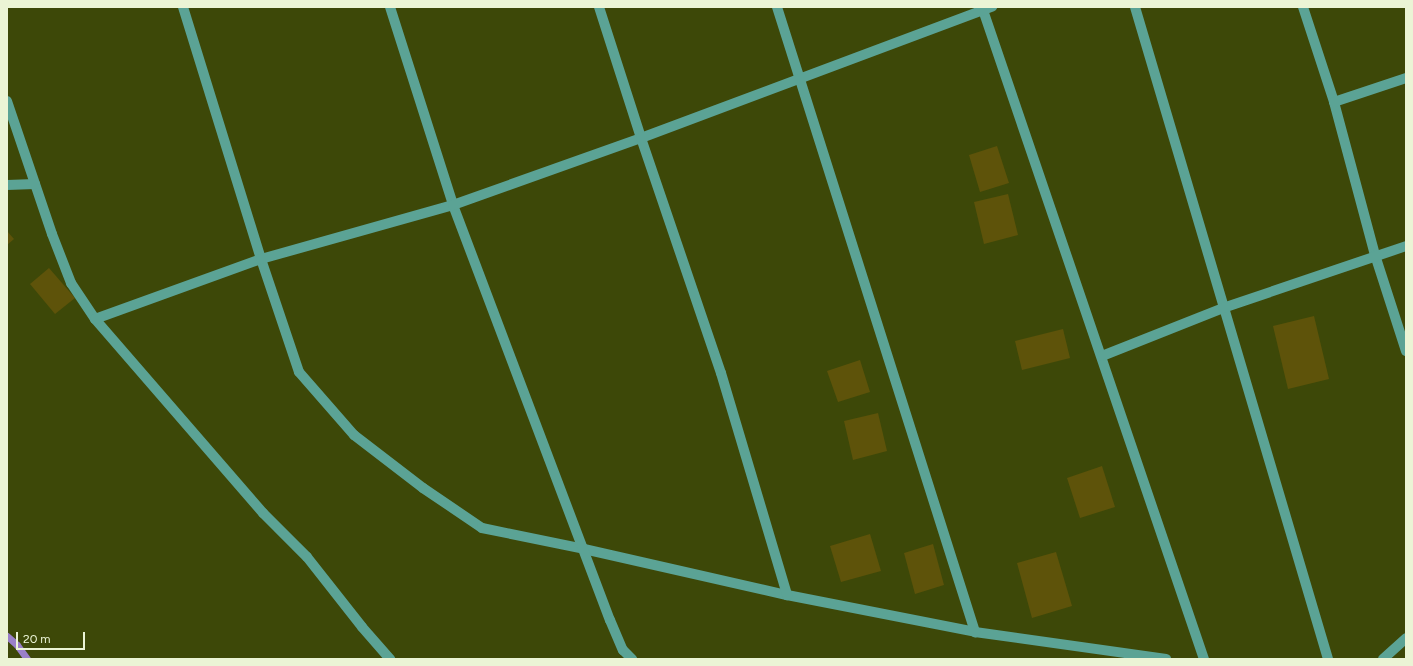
<!DOCTYPE html>
<html>
<head>
<meta charset="utf-8">
<style>
	body { margin:0 }
	#map { position:relative; width:1413px; height:666px; overflow:hidden; background:#3d4808; font-family:Figtree,sans-serif }
	div>[style] { position:absolute }
	.stream>* { height:7px; margin:-3.5px; padding:0 3.5px; transform-origin:3.5px; border-radius:3.5px; background:#9a80c8 }
	.building>* { inset:0; background:#5e530a }
	.minor>* { height:10px; margin:-5px; padding:0 5px; transform-origin:5px; border-radius:5px; background:#5ba395 }
	span { translate:-50% -50%; white-space:nowrap; text-align:center; line-height:1.15; -webkit-text-stroke:4px #3d4808; paint-order:stroke }
	.frame { position:absolute; inset:0; border:8px solid #ebf4d5; pointer-events:none }
	.scale { position:absolute; left:16px; top:632px; width:69px; height:18px; box-sizing:border-box; border:2px solid #ebf4d5; border-top:0; padding-left:5px; font-size:12px; line-height:14px; white-space:nowrap; color:#ebf4d5; -webkit-text-stroke:3px #3d4808; paint-order:stroke }
</style>
</head>
<body>
<div id="map">
	<div class="stream">
		<i style="left:7px;top:636px;width:13px;rotate:42deg"></i>
		<i style="left:17px;top:645px;width:17px;rotate:54deg"></i>
	</div>
	<div class="building">
		<i style="clip-path:polygon(997px 146px,1009px 183px,980px 192px,969px 155px)"></i>
		<i style="clip-path:polygon(1008px 194px,1018px 235px,984px 244px,974px 202px)"></i>
		<i style="clip-path:polygon(7px 231px,14px 239px,7px 245px)"></i>
		<i style="clip-path:polygon(49px 268px,75px 298px,55px 314px,30px 284px)"></i>
		<i style="clip-path:polygon(1314px 316px,1329px 379px,1288px 389px,1273px 326px)"></i>
		<i style="clip-path:polygon(1063px 329px,1070px 358px,1022px 370px,1015px 341px)"></i>
		<i style="clip-path:polygon(860px 360px,870px 392px,838px 402px,827px 371px)"></i>
		<i style="clip-path:polygon(878px 413px,887px 451px,853px 460px,844px 421px)"></i>
		<i style="clip-path:polygon(1102px 466px,1115px 507px,1080px 518px,1067px 478px)"></i>
		<i style="clip-path:polygon(870px 534px,881px 571px,841px 582px,830px 546px)"></i>
		<i style="clip-path:polygon(933px 544px,944px 585px,915px 594px,904px 553px)"></i>
		<i style="clip-path:polygon(1056px 552px,1072px 606px,1032px 618px,1017px 563px)"></i>
	</div>
	<div class="minor">
		<i style="left:183px;top:7px;width:264px;rotate:72.8deg"></i>
		<i style="left:261px;top:259px;width:119px;rotate:71.4deg"></i>
		<i style="left:299px;top:372px;width:84px;rotate:48.9deg"></i>
		<i style="left:354px;top:435px;width:87px;rotate:37.5deg"></i>
		<i style="left:423px;top:488px;width:71px;rotate:34.1deg"></i>
		<i style="left:482px;top:528px;width:104px;rotate:11.6deg"></i>
		<i style="left:584px;top:549px;width:208px;rotate:12.8deg"></i>
		<i style="left:787px;top:595px;width:192px;rotate:11.1deg"></i>
		<i style="left:975px;top:632px;width:193px;rotate:8deg"></i>
		<i style="left:390px;top:7px;width:208px;rotate:72.3deg"></i>
		<i style="left:453px;top:205px;width:444px;rotate:69.3deg"></i>
		<i style="left:610px;top:620px;width:33px;rotate:67deg"></i>
		<i style="left:623px;top:650px;width:13px;rotate:45deg"></i>
		<i style="left:599px;top:7px;width:138px;rotate:72.2deg"></i>
		<i style="left:641px;top:138px;width:248px;rotate:71.2deg"></i>
		<i style="left:721px;top:373px;width:232px;rotate:73.4deg"></i>
		<i style="left:777px;top:7px;width:656px;rotate:72.42deg"></i>
		<i style="left:1135px;top:7px;width:680px;rotate:73.51deg"></i>
		<i style="left:1303px;top:7px;width:100px;rotate:71.9deg"></i>
		<i style="left:1334px;top:102px;width:158px;rotate:75deg"></i>
		<i style="left:1375px;top:255px;width:101px;rotate:72.1deg"></i>
		<i style="left:983px;top:10px;width:686px;rotate:71.2deg"></i>
		<i style="left:7px;top:101px;width:140px;rotate:71.3deg"></i>
		<i style="left:52px;top:234px;width:53px;rotate:68.8deg"></i>
		<i style="left:71px;top:283px;width:43px;rotate:56.3deg"></i>
		<i style="left:95px;top:319px;width:257px;rotate:49.1deg"></i>
		<i style="left:263px;top:513px;width:62px;rotate:45deg"></i>
		<i style="left:307px;top:557px;width:89px;rotate:51.8deg"></i>
		<i style="left:362px;top:627px;width:43px;rotate:48.8deg"></i>
		<i style="left:1334px;top:102px;width:76px;rotate:-18.4deg"></i>
		<i style="left:7px;top:185px;width:28px;rotate:-2deg"></i>
		<i style="left:95px;top:319px;width:177px;rotate:-19.9deg"></i>
		<i style="left:261px;top:259px;width:199px;rotate:-15.7deg"></i>
		<i style="left:453px;top:205px;width:200px;rotate:-19.6deg"></i>
		<i style="left:641px;top:138px;width:375px;rotate:-20.5deg"></i>
		<i style="left:1102px;top:356px;width:130px;rotate:-21.6deg"></i>
		<i style="left:1223px;top:308px;width:193px;rotate:-18.7deg"></i>
		<i style="left:1383px;top:659px;width:31px;rotate:-42deg"></i>
	</div>
	<div class="frame"></div>
	<div class="scale">20 m</div>
</div>
</body>
</html>
